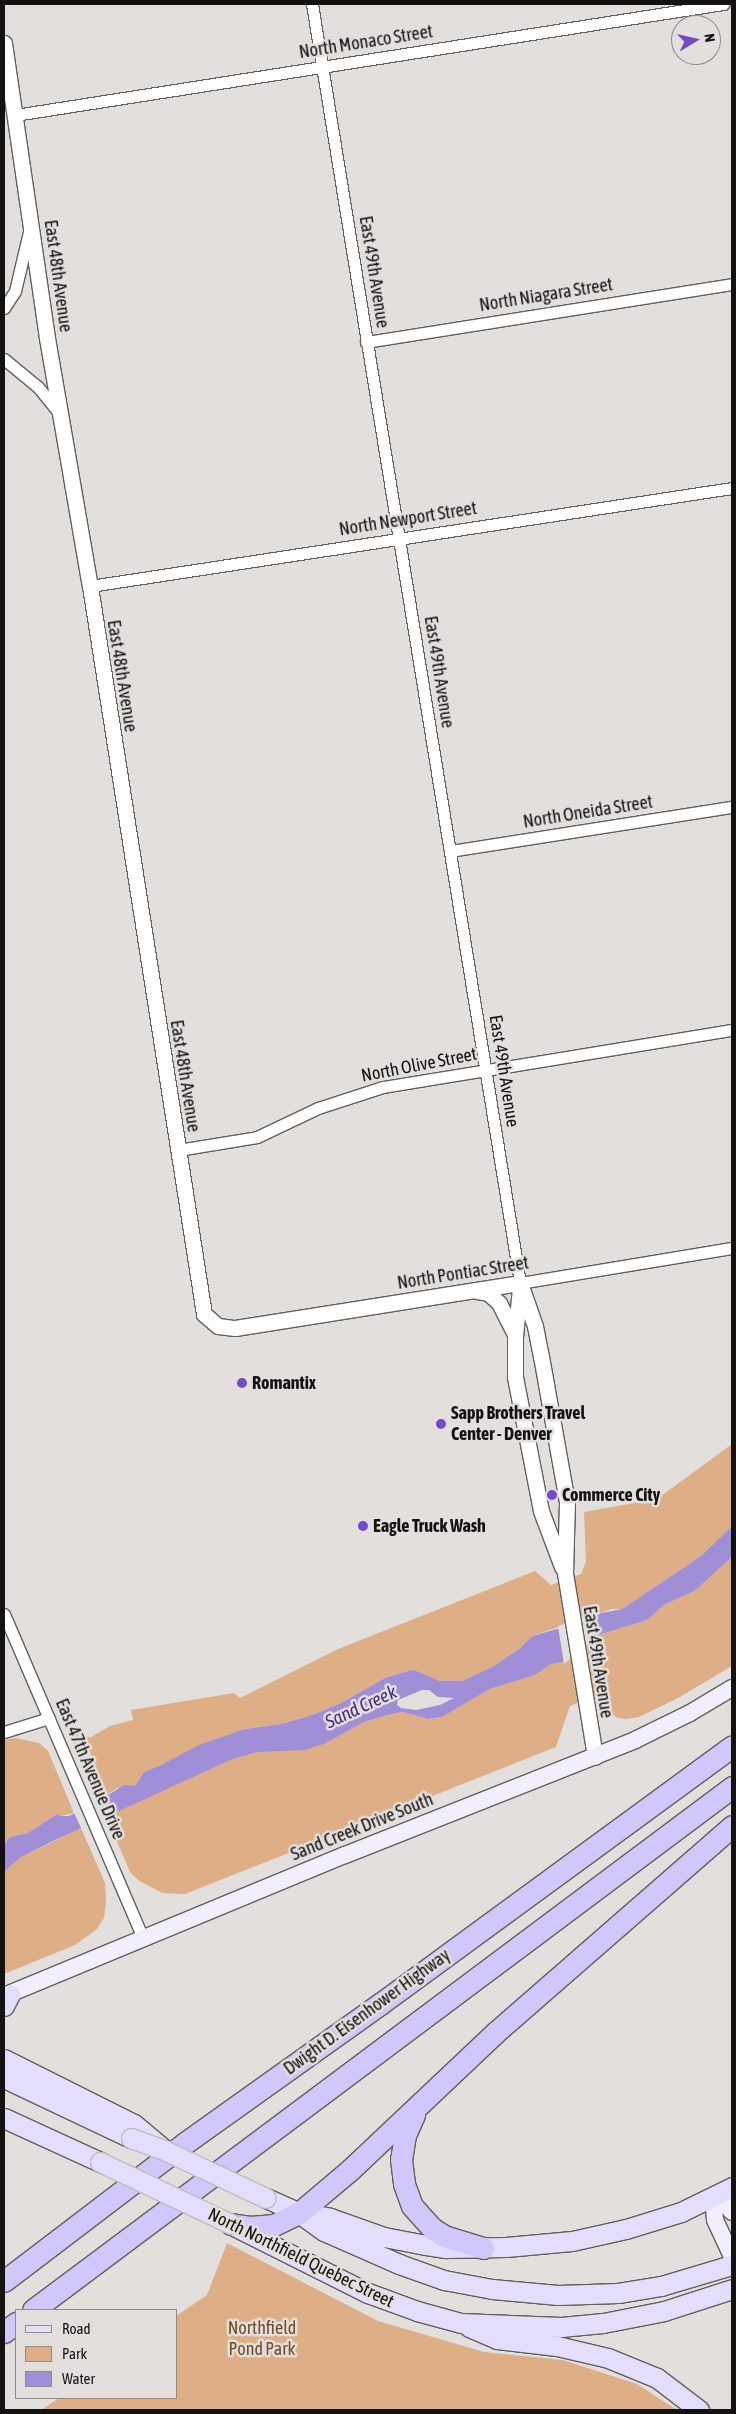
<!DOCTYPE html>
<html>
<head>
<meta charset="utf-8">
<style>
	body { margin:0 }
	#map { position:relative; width:736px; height:2414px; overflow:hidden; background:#e2dfdc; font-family:"Asap Condensed",sans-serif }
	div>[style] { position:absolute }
	.green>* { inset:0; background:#deaf87 }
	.water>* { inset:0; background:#a08ed7 }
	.pier>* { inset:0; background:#e2dfdc }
	.roads { filter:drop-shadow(1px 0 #625f5c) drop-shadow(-1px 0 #625f5c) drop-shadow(0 1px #625f5c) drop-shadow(0 -1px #625f5c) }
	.minor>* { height:11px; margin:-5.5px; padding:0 5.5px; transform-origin:5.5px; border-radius:5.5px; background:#fff }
	.tertiary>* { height:15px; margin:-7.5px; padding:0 7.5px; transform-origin:7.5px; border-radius:7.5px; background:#fff }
	.secondary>* { height:16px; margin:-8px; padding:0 8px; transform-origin:8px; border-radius:8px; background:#f2eefe }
	.primary>* { height:19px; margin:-9.5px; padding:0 9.5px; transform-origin:9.5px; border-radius:9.5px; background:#e4ddfc }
	.motorway>* { height:21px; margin:-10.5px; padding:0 10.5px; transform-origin:10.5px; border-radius:10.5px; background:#d2c7fa }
	.bridges { filter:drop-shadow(1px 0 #bdbdbc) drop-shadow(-1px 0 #bdbdbc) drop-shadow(0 1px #bdbdbc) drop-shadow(0 -1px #bdbdbc) }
	.primary-bridge>* { height:19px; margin:-9.5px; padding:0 9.5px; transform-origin:9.5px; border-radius:9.5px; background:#e4ddfc }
	.dots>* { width:14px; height:14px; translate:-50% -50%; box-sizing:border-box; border:2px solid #e2dfdc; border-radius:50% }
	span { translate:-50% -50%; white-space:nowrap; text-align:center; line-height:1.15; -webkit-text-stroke:5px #e2dfdc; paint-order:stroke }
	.street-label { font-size:18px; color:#131211 }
	.poi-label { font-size:18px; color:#131211; font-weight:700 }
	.left { translate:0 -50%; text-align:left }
	.park-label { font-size:18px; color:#774b21 }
	.water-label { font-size:19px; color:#492b81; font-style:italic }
	.frame { position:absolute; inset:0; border:5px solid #131211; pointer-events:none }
	.legend { position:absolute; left:15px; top:2309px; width:162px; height:90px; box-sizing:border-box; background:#e2dfdc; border:1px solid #8f8d8b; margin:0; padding:6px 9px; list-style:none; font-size:15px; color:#131211 }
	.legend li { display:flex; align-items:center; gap:10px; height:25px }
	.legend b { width:25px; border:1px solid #8f8d8b }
	.north { position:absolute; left:671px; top:15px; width:50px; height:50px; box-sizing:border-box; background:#e2dfdc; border:1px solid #8f8d8b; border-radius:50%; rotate:81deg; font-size:14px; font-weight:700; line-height:20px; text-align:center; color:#131211 }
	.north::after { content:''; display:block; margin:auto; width:18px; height:22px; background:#744bc4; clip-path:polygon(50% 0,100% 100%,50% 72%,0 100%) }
</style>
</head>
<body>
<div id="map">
	<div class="green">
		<i style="clip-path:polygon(732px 1444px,732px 1526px,701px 1556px,622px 1609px,612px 1609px,532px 1636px,519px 1649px,494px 1666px,462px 1681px,440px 1681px,414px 1670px,408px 1671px,385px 1678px,341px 1703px,315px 1714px,282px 1724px,245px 1729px,144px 1772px,135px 1786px,117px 1788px,99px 1801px,86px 1770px,95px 1765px,86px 1741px,76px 1748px,69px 1732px,73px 1729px,80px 1737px,91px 1737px,110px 1726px,133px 1720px,131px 1710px,234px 1693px,240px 1698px,338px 1649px,535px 1571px,551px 1585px,581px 1574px,586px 1562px,584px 1512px,657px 1499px)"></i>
		<i style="clip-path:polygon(732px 1557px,732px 1666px,678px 1698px,639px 1717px,627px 1719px,618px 1718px,610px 1713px,611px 1704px,606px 1702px,601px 1694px,570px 1706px,556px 1747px,185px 1894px,162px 1893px,138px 1880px,130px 1872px,106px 1816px,233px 1759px,258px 1752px,326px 1743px,364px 1722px,387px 1715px,403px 1712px,428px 1719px,442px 1717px,490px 1689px,535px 1675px,551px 1664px,563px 1662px,592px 1637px,647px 1620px,664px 1605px,696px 1590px)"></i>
		<i style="clip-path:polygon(16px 1738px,39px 1743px,48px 1751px,74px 1813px,61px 1816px,57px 1814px,28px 1833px,10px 1837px,4px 1844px,4px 1740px)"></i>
		<i style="clip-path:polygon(81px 1828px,105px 1883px,106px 1901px,104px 1918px,97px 1929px,75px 1945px,4px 1974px,4px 1872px,21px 1857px)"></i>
		<i style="clip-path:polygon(227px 2243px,378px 2321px,484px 2352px,563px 2360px,637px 2384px,677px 2410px,41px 2410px,59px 2398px,176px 2398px,176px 2316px,207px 2295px)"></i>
	</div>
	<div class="water">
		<i style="clip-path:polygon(evenodd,732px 1526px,732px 1557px,696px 1590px,664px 1605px,647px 1620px,592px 1637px,563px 1662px,551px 1664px,535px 1675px,490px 1689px,442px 1717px,428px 1719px,403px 1712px,387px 1715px,364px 1722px,326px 1743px,305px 1750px,258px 1752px,233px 1759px,53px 1841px,21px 1857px,4px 1872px,4px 1844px,10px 1837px,28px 1833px,57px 1814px,61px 1816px,69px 1816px,99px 1801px,124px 1785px,135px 1786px,144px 1772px,161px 1765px,199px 1745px,245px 1729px,282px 1724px,315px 1714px,341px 1703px,385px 1678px,408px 1671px,414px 1670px,440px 1681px,462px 1681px,494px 1666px,519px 1649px,532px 1636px,557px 1629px,597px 1614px,622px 1609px,701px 1556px,732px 1526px,422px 1690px,429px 1690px,438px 1697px,454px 1698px,440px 1705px,416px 1710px,401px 1708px,397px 1705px,398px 1700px,422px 1690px)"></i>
	</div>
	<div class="pier">
		<i style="clip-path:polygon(588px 1614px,592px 1639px,564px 1664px,558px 1626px)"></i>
		<i style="clip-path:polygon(98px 1799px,107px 1818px,82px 1830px,73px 1811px)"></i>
	</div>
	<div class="roads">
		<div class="minor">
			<i style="left:312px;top:4px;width:1296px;rotate:80.76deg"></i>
			<i style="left:520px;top:1283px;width:215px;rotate:-9.4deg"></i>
			<i style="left:15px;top:115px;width:717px;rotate:-8.91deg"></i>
			<i style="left:4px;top:308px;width:20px;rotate:-57deg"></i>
			<i style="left:15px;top:291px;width:61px;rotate:-76.7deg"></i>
			<i style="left:366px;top:342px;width:371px;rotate:-9deg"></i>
			<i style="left:4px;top:359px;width:44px;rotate:39.5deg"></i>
			<i style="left:38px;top:387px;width:33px;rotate:51deg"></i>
			<i style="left:90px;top:586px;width:649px;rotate:-8.68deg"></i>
			<i style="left:450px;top:851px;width:285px;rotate:-8.9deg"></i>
			<i style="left:178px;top:1150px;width:80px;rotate:-9.3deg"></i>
			<i style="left:257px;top:1137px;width:68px;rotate:-25.4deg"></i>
			<i style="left:318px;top:1108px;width:68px;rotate:-17.9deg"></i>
			<i style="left:383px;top:1087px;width:354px;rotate:-9.3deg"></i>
			<i style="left:4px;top:1614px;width:353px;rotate:66.8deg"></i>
			<i style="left:4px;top:1732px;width:47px;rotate:-17.3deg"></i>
		</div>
		<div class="tertiary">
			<i style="left:4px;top:43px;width:298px;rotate:81.7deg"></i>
			<i style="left:47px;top:338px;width:252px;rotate:80.2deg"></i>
			<i style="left:90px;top:586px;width:737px;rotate:81.1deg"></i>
			<i style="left:204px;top:1314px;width:18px;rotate:41deg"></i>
			<i style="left:218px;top:1326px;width:17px;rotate:7deg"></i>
			<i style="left:235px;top:1328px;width:289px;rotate:-9deg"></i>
			<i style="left:520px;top:1283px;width:46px;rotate:70.8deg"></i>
			<i style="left:535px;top:1326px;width:31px;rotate:79deg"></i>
			<i style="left:541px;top:1356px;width:148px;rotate:79.9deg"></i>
			<i style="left:567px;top:1502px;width:71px;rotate:91.6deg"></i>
			<i style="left:565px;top:1573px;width:186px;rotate:80.7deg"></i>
			<i style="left:520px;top:1289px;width:47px;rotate:96.1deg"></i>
			<i style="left:515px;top:1336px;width:41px;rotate:90deg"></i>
			<i style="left:515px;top:1377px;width:136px;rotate:79deg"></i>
			<i style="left:541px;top:1511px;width:60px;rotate:69.4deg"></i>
			<i style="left:477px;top:1291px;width:11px;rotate:10deg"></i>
			<i style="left:488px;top:1293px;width:15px;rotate:42deg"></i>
			<i style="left:499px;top:1303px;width:36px;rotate:63deg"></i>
		</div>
		<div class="secondary">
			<i style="left:4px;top:1996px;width:369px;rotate:-22.5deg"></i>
			<i style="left:345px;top:1855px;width:312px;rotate:-21.6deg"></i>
			<i style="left:635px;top:1740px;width:61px;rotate:-26.1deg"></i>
			<i style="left:690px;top:1713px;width:49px;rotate:-30.8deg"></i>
			<i style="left:732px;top:2212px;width:15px;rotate:-132deg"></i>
			<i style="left:722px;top:2201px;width:10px;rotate:-156deg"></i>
			<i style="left:713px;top:2197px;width:23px;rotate:85deg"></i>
			<i style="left:715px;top:2220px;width:40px;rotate:65deg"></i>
		</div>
		<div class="primary">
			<i style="left:4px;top:2006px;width:13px;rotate:-63deg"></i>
			<i style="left:4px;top:2059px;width:145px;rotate:26.6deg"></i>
			<i style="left:134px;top:2124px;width:40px;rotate:40deg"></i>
			<i style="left:4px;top:2078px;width:140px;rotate:25.3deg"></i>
			<i style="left:4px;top:2118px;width:106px;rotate:24.6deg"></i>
			<i style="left:266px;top:2198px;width:36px;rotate:24deg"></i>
			<i style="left:299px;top:2213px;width:31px;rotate:36deg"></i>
			<i style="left:324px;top:2231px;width:82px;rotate:23.7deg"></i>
			<i style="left:399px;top:2264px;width:48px;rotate:19.6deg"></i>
			<i style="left:444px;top:2280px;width:49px;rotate:10.6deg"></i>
			<i style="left:492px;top:2289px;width:66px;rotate:5.2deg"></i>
			<i style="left:558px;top:2295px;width:60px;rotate:-1.9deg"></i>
			<i style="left:618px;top:2293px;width:44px;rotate:-9.2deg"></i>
			<i style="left:661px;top:2286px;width:74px;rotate:-16.5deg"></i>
			<i style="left:303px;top:2213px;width:27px;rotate:10deg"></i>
			<i style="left:330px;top:2218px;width:57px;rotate:19.4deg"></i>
			<i style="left:384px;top:2237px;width:43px;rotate:10.8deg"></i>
			<i style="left:426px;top:2245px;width:20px;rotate:9deg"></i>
			<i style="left:446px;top:2248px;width:60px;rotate:-1deg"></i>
			<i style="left:506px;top:2247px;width:66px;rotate:-5.2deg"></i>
			<i style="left:572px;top:2241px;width:55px;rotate:-12.5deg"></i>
			<i style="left:626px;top:2229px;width:58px;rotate:-17.2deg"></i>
			<i style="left:681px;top:2212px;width:57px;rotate:-26.1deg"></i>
			<i style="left:234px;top:2226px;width:150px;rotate:26.6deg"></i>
			<i style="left:368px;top:2293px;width:52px;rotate:20.2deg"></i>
			<i style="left:417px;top:2311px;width:46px;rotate:15.3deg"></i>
			<i style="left:461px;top:2323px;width:100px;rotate:2.3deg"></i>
			<i style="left:561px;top:2327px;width:42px;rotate:-5.4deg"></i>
			<i style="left:603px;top:2323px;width:62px;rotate:-11.1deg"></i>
			<i style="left:664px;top:2311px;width:71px;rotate:-17.9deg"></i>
			<i style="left:469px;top:2327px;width:30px;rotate:23deg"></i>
			<i style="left:497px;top:2339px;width:60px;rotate:6.7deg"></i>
			<i style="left:557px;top:2346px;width:52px;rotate:13.2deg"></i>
			<i style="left:608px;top:2358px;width:53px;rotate:22.2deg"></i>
			<i style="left:657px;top:2378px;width:53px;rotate:37.3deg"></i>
		</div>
		<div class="motorway">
			<i style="left:414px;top:2115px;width:22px;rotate:114deg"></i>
			<i style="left:405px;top:2135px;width:24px;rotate:99deg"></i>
			<i style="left:401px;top:2159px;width:25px;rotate:83deg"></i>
			<i style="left:404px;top:2184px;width:23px;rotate:70deg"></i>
			<i style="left:412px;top:2206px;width:31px;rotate:48deg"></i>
			<i style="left:433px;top:2229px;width:13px;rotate:32deg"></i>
			<i style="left:444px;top:2236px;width:41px;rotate:17.1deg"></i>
			<i style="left:231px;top:2224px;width:19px;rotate:9deg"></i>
			<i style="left:250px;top:2227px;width:24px;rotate:-5deg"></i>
			<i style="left:274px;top:2225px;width:28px;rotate:-26deg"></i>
			<i style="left:299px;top:2213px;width:68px;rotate:-40.2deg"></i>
			<i style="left:351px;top:2169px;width:199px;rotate:-43.4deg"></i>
			<i style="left:496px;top:2032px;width:313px;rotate:-41.1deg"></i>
			<i style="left:4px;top:2281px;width:228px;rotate:-37.3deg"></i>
			<i style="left:185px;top:2143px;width:239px;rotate:-35.5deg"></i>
			<i style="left:380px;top:2004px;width:436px;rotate:-36.2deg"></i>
			<i style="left:33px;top:2310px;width:873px;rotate:-36.8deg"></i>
			<i style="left:4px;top:2332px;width:15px;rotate:-37deg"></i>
		</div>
	</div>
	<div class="bridges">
		<div class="primary-bridge">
			<i style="left:131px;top:2138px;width:37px;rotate:20deg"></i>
			<i style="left:166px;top:2151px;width:110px;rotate:25.2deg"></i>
			<i style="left:100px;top:2162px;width:145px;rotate:25.3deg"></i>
		</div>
	</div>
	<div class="dots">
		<i style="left:242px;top:1383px;background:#744bc4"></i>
		<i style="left:441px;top:1424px;background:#744bc4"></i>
		<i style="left:552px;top:1495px;background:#744bc4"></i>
		<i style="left:363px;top:1526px;background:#744bc4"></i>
	</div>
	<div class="street-label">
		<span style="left:366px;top:42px;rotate:-9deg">North Monaco Street</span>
		<span style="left:374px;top:272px;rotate:81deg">East 49th Avenue</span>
		<span style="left:58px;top:276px;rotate:82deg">East 48th Avenue</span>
		<span style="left:546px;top:295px;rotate:-9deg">North Niagara Street</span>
		<span style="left:408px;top:519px;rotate:-9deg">North Newport Street</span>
		<span style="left:439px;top:672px;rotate:81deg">East 49th Avenue</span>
		<span style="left:122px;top:676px;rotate:81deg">East 48th Avenue</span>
		<span style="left:588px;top:812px;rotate:-9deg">North Oneida Street</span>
		<span style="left:419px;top:1065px;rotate:-11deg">North Olive Street</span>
		<span style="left:504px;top:1071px;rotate:81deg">East 49th Avenue</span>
		<span style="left:185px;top:1076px;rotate:81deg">East 48th Avenue</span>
		<span style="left:463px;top:1273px;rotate:-9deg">North Pontiac Street</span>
		<span style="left:598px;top:1662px;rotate:81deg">East 49th Avenue</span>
		<span style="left:90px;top:1769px;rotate:67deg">East 47th Avenue Drive</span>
		<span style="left:362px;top:1827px;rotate:-22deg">Sand Creek Drive South</span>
		<span style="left:367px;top:2012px;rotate:-36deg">Dwight D. Eisenhower Highway</span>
		<span style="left:301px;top:2258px;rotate:26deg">North Northfield Quebec Street</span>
	</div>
	<div class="poi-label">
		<span class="left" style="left:252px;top:1383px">Romantix</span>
		<span class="left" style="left:451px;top:1424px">Sapp Brothers Travel<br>Center - Denver</span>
		<span class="left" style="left:562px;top:1495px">Commerce City</span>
		<span class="left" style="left:373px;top:1526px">Eagle Truck Wash</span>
	</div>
	<div class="park-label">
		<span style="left:262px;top:2339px">Northfield<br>Pond Park</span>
	</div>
	<div class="water-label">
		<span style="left:361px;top:1707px;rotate:-25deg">Sand Creek</span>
	</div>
	<div class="frame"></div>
	<ul class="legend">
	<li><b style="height:6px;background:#e4ddfc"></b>Road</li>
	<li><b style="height:14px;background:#deaf87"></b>Park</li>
	<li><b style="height:14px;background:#a08ed7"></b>Water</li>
	</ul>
	<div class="north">N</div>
</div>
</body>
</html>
